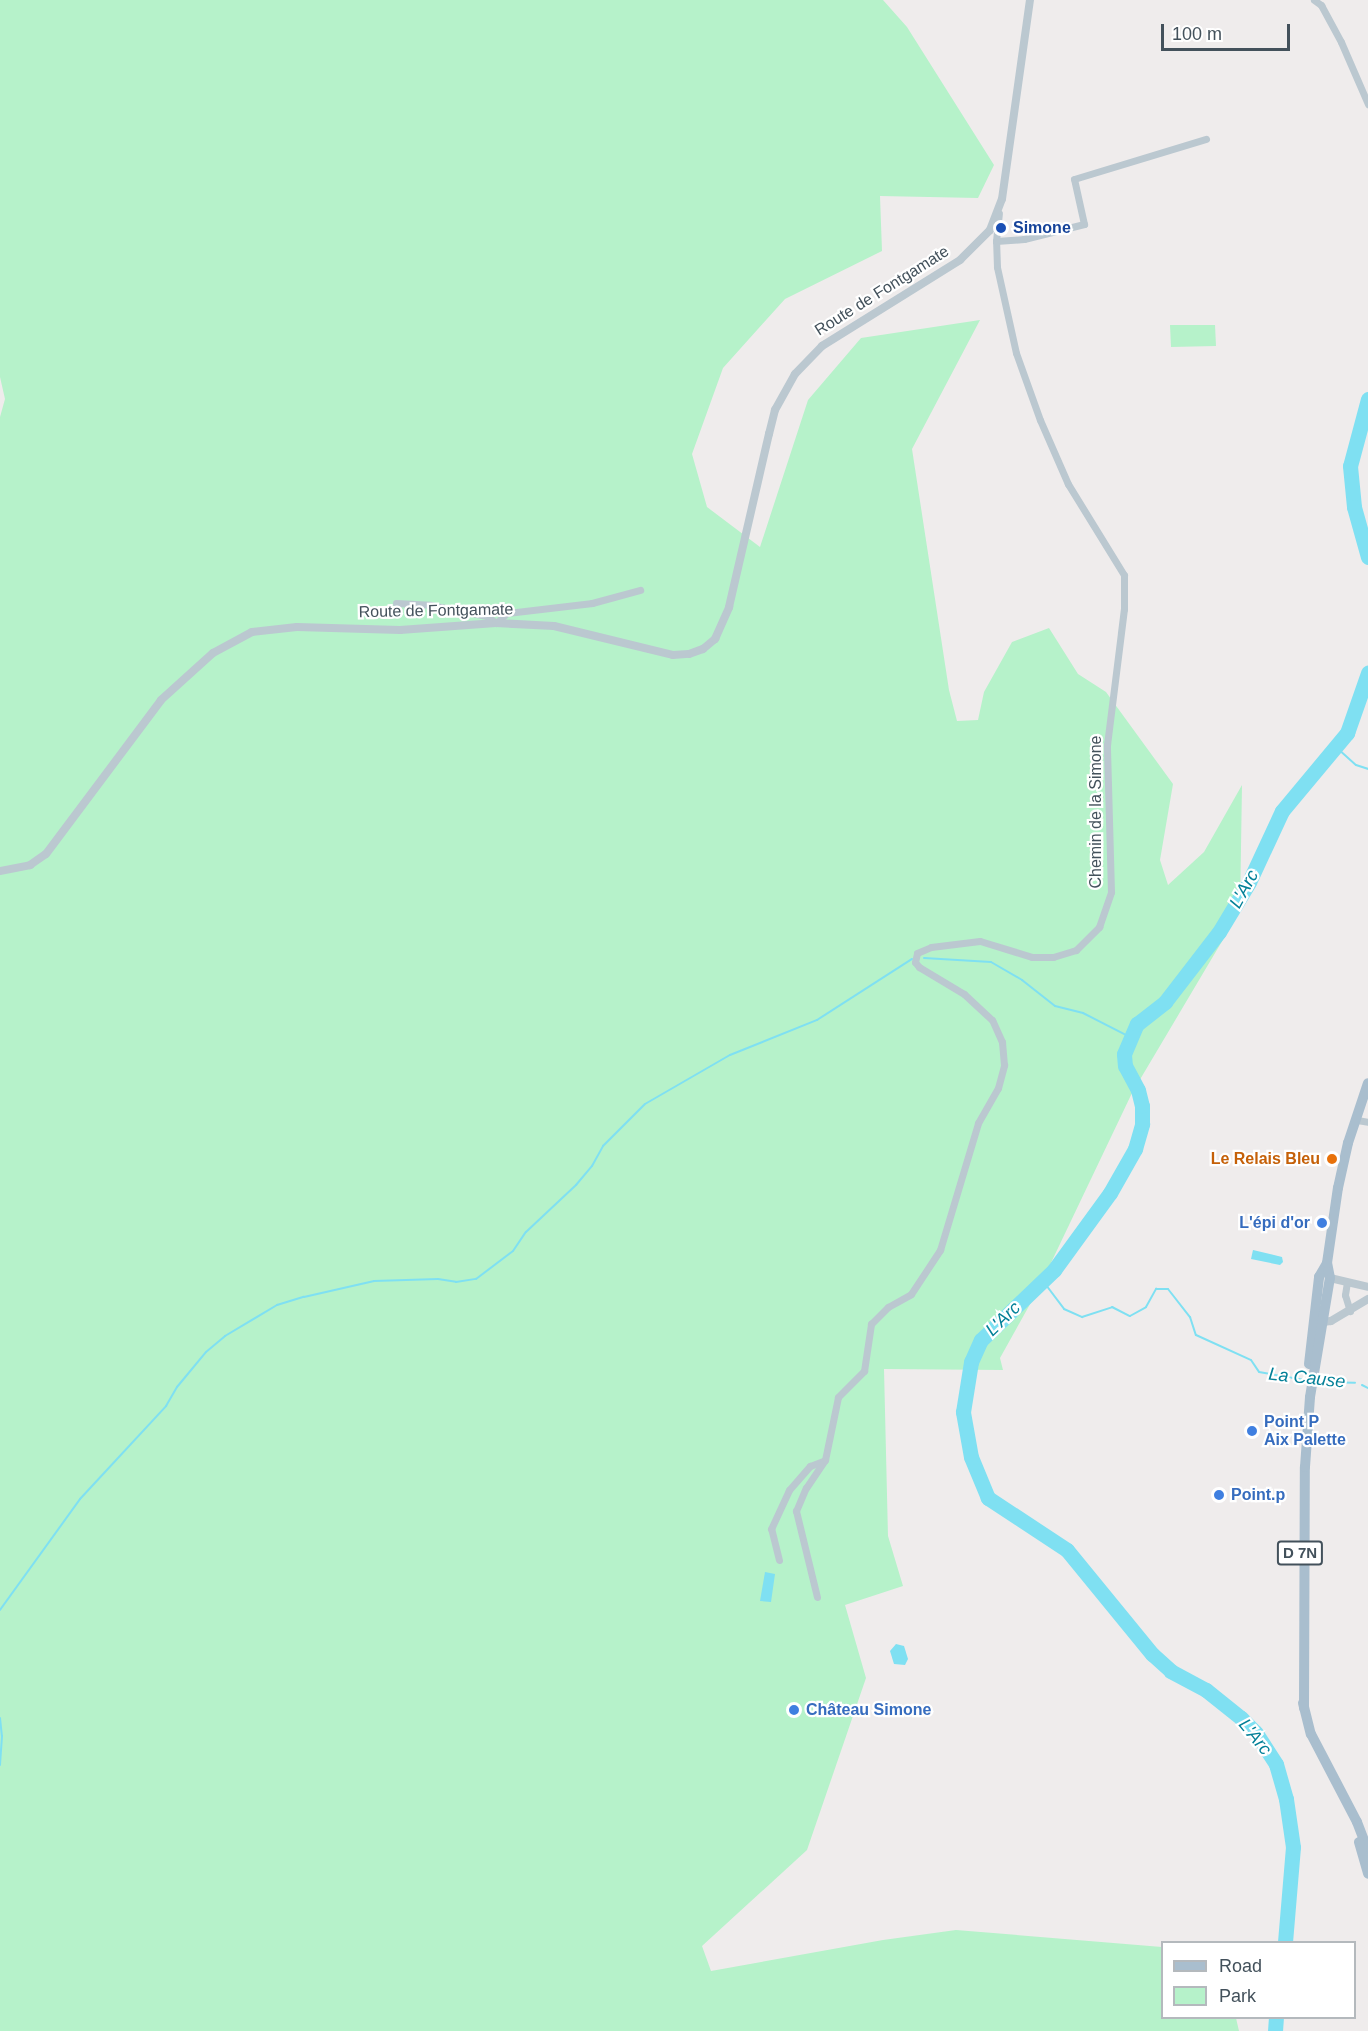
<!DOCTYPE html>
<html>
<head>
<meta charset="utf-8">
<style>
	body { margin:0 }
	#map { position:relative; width:1368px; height:2031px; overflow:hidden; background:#efecec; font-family:Arial,sans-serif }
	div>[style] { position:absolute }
	.green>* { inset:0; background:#b6f2ca }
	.water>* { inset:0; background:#7fe0f2 }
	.stream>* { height:2px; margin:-1px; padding:0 1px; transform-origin:1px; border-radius:1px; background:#7fe0f2 }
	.river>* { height:15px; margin:-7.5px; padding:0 7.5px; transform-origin:7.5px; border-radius:7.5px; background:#7fe0f2 }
	.minor>* { height:7px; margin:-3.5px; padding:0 3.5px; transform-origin:3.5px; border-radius:3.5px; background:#bbc8d0 }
	.tertiary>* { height:8px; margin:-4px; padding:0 4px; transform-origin:4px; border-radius:4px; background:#bbc8d0 }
	.primary>* { height:10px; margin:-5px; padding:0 5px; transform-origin:5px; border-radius:5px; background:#a9bece }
	.dots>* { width:16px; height:16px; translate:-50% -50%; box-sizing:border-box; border:3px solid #fff; border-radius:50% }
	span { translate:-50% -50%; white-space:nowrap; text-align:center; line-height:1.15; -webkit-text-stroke:4.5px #fff; paint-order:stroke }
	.shield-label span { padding:2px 4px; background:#fff; border:2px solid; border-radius:4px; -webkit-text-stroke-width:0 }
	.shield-label { font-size:15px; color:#43515b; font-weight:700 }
	.transit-label { font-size:16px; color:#164399; font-weight:700 }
	.left { translate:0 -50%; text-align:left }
	.street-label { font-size:16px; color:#43515b }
	.food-label { font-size:16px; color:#c56008; font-weight:700 }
	.right { translate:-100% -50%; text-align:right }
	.shop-label { font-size:16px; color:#366cbe; font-weight:700 }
	.water-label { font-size:18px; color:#038098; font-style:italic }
	.legend { position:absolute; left:1161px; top:1941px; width:195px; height:78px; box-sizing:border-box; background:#fff; border:2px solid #b4b9bd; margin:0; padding:8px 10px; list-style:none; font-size:18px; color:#43515b }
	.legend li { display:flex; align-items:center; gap:12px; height:30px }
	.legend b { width:30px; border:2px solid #b4b9bd }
	.scale { position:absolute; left:1161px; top:24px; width:129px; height:27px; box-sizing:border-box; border:3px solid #43515b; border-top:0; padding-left:8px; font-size:18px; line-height:21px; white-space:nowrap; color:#43515b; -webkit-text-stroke:4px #fff; paint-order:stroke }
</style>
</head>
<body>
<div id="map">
	<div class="green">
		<i style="clip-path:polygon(0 0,883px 0,907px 27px,994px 165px,978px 198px,880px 196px,882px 251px,785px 299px,723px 368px,692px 454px,707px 507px,760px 547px,808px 400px,861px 338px,980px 320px,912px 449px,949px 690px,957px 721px,978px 720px,984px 692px,1012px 642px,1049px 628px,1078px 674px,1106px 692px,1173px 784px,1160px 860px,1168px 885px,1204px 852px,1242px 785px,1240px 911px,1132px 1093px,1038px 1290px,1000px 1358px,1003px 1370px,884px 1369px,888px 1536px,903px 1586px,845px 1605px,866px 1678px,807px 1850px,702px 1946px,711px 1971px,883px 1940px,956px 1930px,1162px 1947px,1162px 2018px,1236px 2018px,1239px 2031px,0 2031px,0 417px,5px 399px,0 377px)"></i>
		<i style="clip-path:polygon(1170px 325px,1215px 325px,1216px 346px,1171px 347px)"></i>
	</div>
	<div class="water">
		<i style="clip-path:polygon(1253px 1250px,1282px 1257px,1283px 1262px,1280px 1265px,1251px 1259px)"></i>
		<i style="clip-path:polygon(765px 1572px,775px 1574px,771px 1602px,760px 1601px)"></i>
		<i style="clip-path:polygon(896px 1644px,904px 1646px,908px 1659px,905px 1665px,894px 1664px,890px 1651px)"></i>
	</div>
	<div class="stream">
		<i style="left:1337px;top:748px;width:25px;rotate:42deg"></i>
		<i style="left:1356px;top:765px;width:13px;rotate:18deg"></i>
		<i style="left:924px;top:958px;width:67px;rotate:3.4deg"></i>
		<i style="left:991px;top:962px;width:36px;rotate:30deg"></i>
		<i style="left:1022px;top:980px;width:42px;rotate:38.2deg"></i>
		<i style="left:1055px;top:1006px;width:29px;rotate:14deg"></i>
		<i style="left:1083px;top:1013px;width:53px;rotate:27.1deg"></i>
		<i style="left:1043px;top:1281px;width:35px;rotate:53deg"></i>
		<i style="left:1064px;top:1309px;width:20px;rotate:24deg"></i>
		<i style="left:1082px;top:1317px;width:32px;rotate:-18deg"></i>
		<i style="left:1112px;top:1307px;width:20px;rotate:27deg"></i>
		<i style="left:1130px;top:1316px;width:18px;rotate:-29deg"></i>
		<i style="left:1146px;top:1307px;width:21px;rotate:-61deg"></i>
		<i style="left:1156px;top:1289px;width:12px"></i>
		<i style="left:1168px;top:1289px;width:36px;rotate:52deg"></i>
		<i style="left:1190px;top:1317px;width:19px;rotate:72deg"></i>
		<i style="left:1196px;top:1335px;width:60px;rotate:24.4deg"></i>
		<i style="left:1251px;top:1360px;width:14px;rotate:56deg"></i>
		<i style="left:1259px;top:1372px;width:52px;rotate:10deg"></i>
		<i style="left:1316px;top:1382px;width:39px;rotate:1deg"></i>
		<i style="left:1362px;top:1385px;width:7px;rotate:27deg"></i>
		<i style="left:0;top:1610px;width:137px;rotate:-54.2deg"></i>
		<i style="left:80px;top:1499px;width:127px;rotate:-47.2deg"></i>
		<i style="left:166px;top:1406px;width:22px;rotate:-60deg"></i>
		<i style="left:177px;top:1387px;width:45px;rotate:-50.4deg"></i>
		<i style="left:206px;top:1352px;width:25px;rotate:-40deg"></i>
		<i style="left:225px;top:1336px;width:61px;rotate:-30.8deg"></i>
		<i style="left:277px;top:1305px;width:28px;rotate:-17deg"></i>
		<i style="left:304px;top:1297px;width:72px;rotate:-12.9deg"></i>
		<i style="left:374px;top:1281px;width:64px;rotate:-1.8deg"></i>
		<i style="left:438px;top:1279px;width:18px;rotate:9deg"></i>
		<i style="left:456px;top:1282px;width:20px;rotate:-9deg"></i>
		<i style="left:476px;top:1279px;width:46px;rotate:-37.1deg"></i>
		<i style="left:513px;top:1251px;width:23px;rotate:-56deg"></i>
		<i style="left:526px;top:1232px;width:69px;rotate:-43.2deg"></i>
		<i style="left:576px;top:1185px;width:25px;rotate:-50deg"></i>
		<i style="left:592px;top:1166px;width:23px;rotate:-61deg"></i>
		<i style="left:603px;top:1146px;width:59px;rotate:-45deg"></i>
		<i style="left:645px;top:1104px;width:98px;rotate:-30deg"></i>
		<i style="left:730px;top:1055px;width:94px;rotate:-21.9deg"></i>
		<i style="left:817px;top:1020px;width:113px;rotate:-32.7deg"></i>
		<i style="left:0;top:1718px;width:18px;rotate:84deg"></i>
		<i style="left:2px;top:1736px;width:29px;rotate:94deg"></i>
	</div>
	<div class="river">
		<i style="left:1368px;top:399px;width:69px;rotate:105deg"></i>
		<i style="left:1350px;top:466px;width:41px;rotate:84.4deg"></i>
		<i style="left:1354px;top:507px;width:52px;rotate:74.4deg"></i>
		<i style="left:1285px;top:1942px;width:95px;rotate:-85.2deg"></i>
		<i style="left:1293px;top:1847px;width:49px;rotate:-98.3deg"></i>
		<i style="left:1286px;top:1799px;width:36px;rotate:-106deg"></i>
		<i style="left:1276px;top:1764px;width:38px;rotate:-123deg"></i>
		<i style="left:1255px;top:1732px;width:20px;rotate:-135deg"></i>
		<i style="left:1241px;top:1718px;width:45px;rotate:-141.3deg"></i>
		<i style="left:1206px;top:1690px;width:40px;rotate:-152deg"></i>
		<i style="left:1171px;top:1671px;width:25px;rotate:-138deg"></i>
		<i style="left:1152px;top:1654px;width:134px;rotate:-129.3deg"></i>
		<i style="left:1067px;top:1550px;width:95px;rotate:-146.6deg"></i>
		<i style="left:988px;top:1498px;width:44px;rotate:-112.5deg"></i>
		<i style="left:971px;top:1457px;width:46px;rotate:-100.1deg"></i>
		<i style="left:963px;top:1412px;width:51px;rotate:-80.9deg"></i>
		<i style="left:971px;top:1362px;width:24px;rotate:-66deg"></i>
		<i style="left:981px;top:1340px;width:101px;rotate:-43.8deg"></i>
		<i style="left:1054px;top:1270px;width:95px;rotate:-54deg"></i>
		<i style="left:1110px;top:1193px;width:51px;rotate:-60.4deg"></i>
		<i style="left:1135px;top:1149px;width:26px;rotate:-74deg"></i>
		<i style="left:1142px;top:1124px;width:18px;rotate:-90deg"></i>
		<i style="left:1142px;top:1106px;width:16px;rotate:-104deg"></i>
		<i style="left:1138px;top:1090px;width:27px;rotate:-118deg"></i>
		<i style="left:1125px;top:1066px;width:12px;rotate:-95deg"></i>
		<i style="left:1124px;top:1054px;width:33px;rotate:-67deg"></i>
		<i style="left:1137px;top:1024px;width:36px;rotate:-38deg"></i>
		<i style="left:1165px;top:1002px;width:88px;rotate:-52.4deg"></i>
		<i style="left:1219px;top:932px;width:58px;rotate:-59deg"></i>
		<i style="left:1249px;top:882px;width:78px;rotate:-65.1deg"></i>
		<i style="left:1282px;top:811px;width:102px;rotate:-50.2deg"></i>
		<i style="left:1347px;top:733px;width:64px;rotate:-70.7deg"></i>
		<i style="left:1275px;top:2031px;width:13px;rotate:-86deg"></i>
	</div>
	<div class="minor">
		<i style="left:1314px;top:0;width:9px;rotate:36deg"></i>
		<i style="left:1321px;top:5px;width:42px;rotate:61.6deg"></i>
		<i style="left:1341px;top:42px;width:68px;rotate:66.5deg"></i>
		<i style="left:996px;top:241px;width:28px;rotate:-4deg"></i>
		<i style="left:1024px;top:239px;width:62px;rotate:-14deg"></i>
		<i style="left:1084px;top:224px;width:46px;rotate:-102.5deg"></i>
		<i style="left:1074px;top:179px;width:138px;rotate:-16.9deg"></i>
		<i style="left:396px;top:603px;width:34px;rotate:3deg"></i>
		<i style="left:430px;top:605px;width:58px;rotate:10.9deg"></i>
		<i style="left:487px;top:616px;width:11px;rotate:38deg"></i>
		<i style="left:496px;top:623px;width:15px;rotate:-42deg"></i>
		<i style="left:507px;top:613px;width:86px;rotate:-6.7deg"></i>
		<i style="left:592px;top:603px;width:50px;rotate:-15.2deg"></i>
		<i style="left:1357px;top:1120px;width:11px;rotate:10deg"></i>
		<i style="left:1347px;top:1282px;width:13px;rotate:99deg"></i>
		<i style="left:1345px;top:1295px;width:17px;rotate:73deg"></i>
		<i style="left:779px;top:1560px;width:32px;rotate:-104deg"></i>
		<i style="left:771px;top:1529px;width:43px;rotate:-65.2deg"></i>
		<i style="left:789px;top:1490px;width:32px;rotate:-49deg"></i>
		<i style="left:810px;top:1466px;width:14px;rotate:-21deg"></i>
		<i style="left:817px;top:1597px;width:89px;rotate:-103.7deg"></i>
		<i style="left:796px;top:1511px;width:25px;rotate:-67deg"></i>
		<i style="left:806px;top:1488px;width:34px;rotate:-56deg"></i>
		<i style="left:825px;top:1460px;width:64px;rotate:-78.3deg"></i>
		<i style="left:838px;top:1397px;width:37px;rotate:-45deg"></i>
		<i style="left:864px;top:1371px;width:48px;rotate:-81.5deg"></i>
		<i style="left:871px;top:1324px;width:24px;rotate:-45deg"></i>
		<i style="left:888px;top:1307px;width:26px;rotate:-29deg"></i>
		<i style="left:911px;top:1294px;width:53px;rotate:-56.6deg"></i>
		<i style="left:940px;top:1250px;width:133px;rotate:-73.3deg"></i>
		<i style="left:978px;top:1123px;width:40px;rotate:-60.3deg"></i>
		<i style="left:998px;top:1088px;width:24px;rotate:-75deg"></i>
		<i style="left:1004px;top:1065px;width:23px;rotate:-95deg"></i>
		<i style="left:1002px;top:1042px;width:24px;rotate:-114deg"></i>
		<i style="left:992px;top:1020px;width:38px;rotate:-137deg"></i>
		<i style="left:964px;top:994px;width:52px;rotate:-149deg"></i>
		<i style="left:919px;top:967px;width:6px;rotate:-129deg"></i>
		<i style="left:915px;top:962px;width:9px;rotate:-77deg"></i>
		<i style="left:917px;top:953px;width:15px;rotate:-23deg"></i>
		<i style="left:931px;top:947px;width:49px;rotate:-7deg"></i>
		<i style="left:980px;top:941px;width:54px;rotate:17.1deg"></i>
		<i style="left:1032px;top:957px;width:21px"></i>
		<i style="left:1053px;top:957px;width:24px;rotate:-17deg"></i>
		<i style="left:1076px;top:950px;width:33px;rotate:-45deg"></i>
		<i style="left:1099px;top:927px;width:37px;rotate:-71deg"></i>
		<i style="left:1111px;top:892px;width:147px;rotate:-91.6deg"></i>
		<i style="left:1107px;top:745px;width:137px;rotate:-82.9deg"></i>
		<i style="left:1124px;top:609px;width:34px;rotate:-90deg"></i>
		<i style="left:1124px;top:575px;width:107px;rotate:-121.6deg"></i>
		<i style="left:1068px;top:484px;width:70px;rotate:-113.6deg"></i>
		<i style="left:1040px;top:420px;width:71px;rotate:-109.7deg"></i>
		<i style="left:1016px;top:353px;width:88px;rotate:-102.5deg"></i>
		<i style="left:997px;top:267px;width:26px;rotate:-92deg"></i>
		<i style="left:996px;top:241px;width:28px;rotate:-84deg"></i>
	</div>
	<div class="tertiary">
		<i style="left:0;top:871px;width:31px;rotate:-11deg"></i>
		<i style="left:30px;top:865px;width:19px;rotate:-35deg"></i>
		<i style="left:46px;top:854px;width:192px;rotate:-53.2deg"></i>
		<i style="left:161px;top:700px;width:70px;rotate:-42.1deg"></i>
		<i style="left:213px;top:653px;width:44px;rotate:-28.3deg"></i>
		<i style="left:252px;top:632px;width:45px;rotate:-6.3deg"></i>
		<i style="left:297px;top:627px;width:103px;rotate:1.7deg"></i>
		<i style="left:400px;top:630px;width:96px;rotate:-4.2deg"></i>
		<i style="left:496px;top:623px;width:58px;rotate:3deg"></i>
		<i style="left:554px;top:626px;width:122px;rotate:13.7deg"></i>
		<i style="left:673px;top:655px;width:16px;rotate:-4deg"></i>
		<i style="left:689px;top:654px;width:15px;rotate:-20deg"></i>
		<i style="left:703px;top:649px;width:16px;rotate:-40deg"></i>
		<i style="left:715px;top:639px;width:35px;rotate:-66deg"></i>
		<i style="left:729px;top:607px;width:178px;rotate:-77deg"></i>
		<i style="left:769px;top:434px;width:25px;rotate:-76deg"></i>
		<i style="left:775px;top:410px;width:41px;rotate:-60.9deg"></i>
		<i style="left:795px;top:374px;width:39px;rotate:-46deg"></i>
		<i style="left:822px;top:346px;width:163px;rotate:-31.9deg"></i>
		<i style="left:960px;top:260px;width:42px;rotate:-45deg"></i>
		<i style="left:990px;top:230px;width:33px;rotate:-69deg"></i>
		<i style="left:1002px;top:199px;width:201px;rotate:-82deg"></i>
		<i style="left:1330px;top:1278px;width:39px;rotate:13deg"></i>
		<i style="left:1320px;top:1318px;width:5px;rotate:53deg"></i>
		<i style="left:1323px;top:1322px;width:8px;rotate:-7deg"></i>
		<i style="left:1331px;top:1321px;width:43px;rotate:-30.7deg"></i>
	</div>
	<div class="primary">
		<i style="left:1309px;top:1364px;width:88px;rotate:-83.4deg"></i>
		<i style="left:1319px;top:1277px;width:16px;rotate:-60deg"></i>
		<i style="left:1303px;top:1703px;width:32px;rotate:76deg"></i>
		<i style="left:1311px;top:1734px;width:99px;rotate:62.4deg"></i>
		<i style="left:1357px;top:1822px;width:30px;rotate:69deg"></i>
		<i style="left:1304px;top:1708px;width:241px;rotate:-89.8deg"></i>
		<i style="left:1305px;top:1467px;width:70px;rotate:-85.9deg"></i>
		<i style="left:1310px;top:1397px;width:121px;rotate:-80.5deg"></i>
		<i style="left:1330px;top:1278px;width:15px;rotate:-101deg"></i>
		<i style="left:1327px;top:1263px;width:76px;rotate:-81.7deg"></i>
		<i style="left:1338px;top:1188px;width:46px;rotate:-77.5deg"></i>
		<i style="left:1348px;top:1143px;width:63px;rotate:-71.6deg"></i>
		<i style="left:1359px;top:1842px;width:33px;rotate:74deg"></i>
	</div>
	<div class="dots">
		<i style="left:1001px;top:228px;background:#1a4fb4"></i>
		<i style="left:1332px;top:1159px;background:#e8710a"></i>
		<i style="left:1322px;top:1223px;background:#3f7fe0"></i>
		<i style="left:1252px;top:1431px;background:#3f7fe0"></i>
		<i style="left:1219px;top:1495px;background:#3f7fe0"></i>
		<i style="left:794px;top:1710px;background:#3f7fe0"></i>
	</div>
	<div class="shield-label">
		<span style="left:1300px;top:1553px">D 7N</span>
	</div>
	<div class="transit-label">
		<span class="left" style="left:1013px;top:228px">Simone</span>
	</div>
	<div class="street-label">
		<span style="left:882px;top:291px;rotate:-32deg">Route de Fontgamate</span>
		<span style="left:436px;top:611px;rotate:-1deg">Route de Fontgamate</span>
		<span style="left:1096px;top:812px;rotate:-90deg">Chemin de la Simone</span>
	</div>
	<div class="food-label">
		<span class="right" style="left:1320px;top:1159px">Le Relais Bleu</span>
	</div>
	<div class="shop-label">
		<span class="right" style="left:1310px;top:1223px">L'épi d'or</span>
		<span class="left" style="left:1264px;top:1431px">Point P<br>Aix Palette</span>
		<span class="left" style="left:1231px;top:1495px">Point.p</span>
		<span class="left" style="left:806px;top:1710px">Château Simone</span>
	</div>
	<div class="water-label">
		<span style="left:1244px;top:889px;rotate:-61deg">L'Arc</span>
		<span style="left:1003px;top:1319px;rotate:-44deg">L'Arc</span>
		<span style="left:1307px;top:1378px;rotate:6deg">La Cause</span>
		<span style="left:1255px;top:1737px;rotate:51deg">L'Arc</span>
	</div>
	<ul class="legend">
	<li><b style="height:8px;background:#a9bece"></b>Road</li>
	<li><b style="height:16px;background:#b6f2ca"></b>Park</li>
	</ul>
	<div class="scale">100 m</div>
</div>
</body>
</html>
